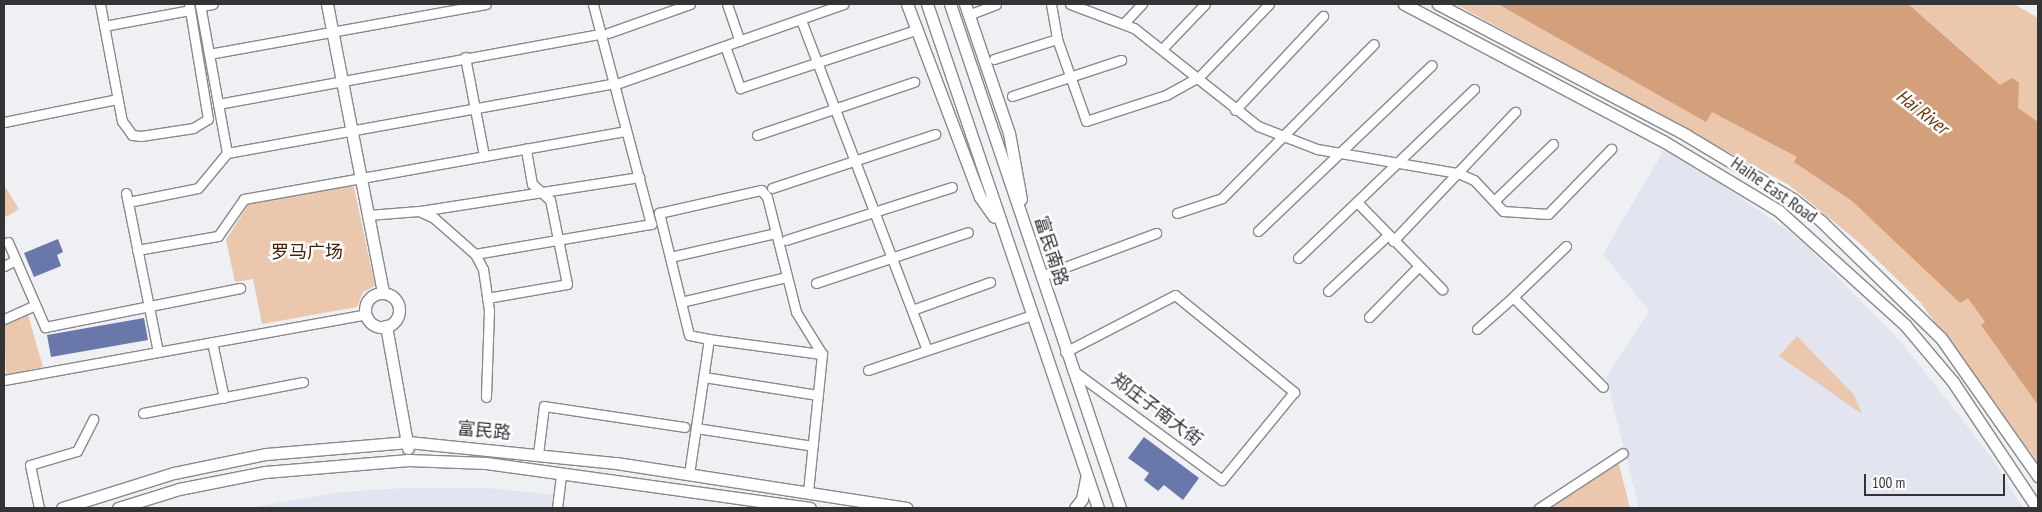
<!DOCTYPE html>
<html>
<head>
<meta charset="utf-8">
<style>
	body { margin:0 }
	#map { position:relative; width:2042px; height:512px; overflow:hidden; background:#eff0f3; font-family:"PT Sans Narrow","Noto Sans SC",sans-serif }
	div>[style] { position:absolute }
	.built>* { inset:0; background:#e2e5f0 }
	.green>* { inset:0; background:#ebc7ad }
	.water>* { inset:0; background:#d4a07b }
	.building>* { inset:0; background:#6977aa }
	.roads { filter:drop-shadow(1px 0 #88898c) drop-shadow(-1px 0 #88898c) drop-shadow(0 1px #88898c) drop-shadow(0 -1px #88898c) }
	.street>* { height:9px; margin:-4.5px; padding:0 4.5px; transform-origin:4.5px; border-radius:4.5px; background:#fff }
	.secondary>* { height:11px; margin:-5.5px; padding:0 5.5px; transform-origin:5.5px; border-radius:5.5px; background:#fff }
	.secondary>.ring { margin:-5.5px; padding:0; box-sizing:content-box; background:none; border:11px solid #fff; border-radius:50% }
	span { translate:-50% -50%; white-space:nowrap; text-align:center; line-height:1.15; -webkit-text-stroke:5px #fdfdff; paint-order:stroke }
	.street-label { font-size:18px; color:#333435 }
	.park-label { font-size:18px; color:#432103 }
	.water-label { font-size:19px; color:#6b3a0e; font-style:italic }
	.frame { position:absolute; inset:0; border:5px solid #333435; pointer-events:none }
	.scale { position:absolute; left:1864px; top:474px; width:141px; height:22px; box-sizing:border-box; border:2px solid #333435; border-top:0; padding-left:6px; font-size:15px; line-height:18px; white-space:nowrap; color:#333435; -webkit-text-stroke:4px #fdfdff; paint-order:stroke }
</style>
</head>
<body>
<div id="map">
	<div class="built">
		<i style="clip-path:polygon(1664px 150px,1726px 187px,1801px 240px,1903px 344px,1992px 458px,2023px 508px,1639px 508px,1606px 377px,1649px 311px,1603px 254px)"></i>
		<i style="clip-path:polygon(407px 488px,488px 488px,556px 495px,555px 508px,250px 508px,341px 492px)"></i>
	</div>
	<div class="green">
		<i style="clip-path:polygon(1455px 4px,2014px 4px,2038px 18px,2038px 463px,1920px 302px,1862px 245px,1789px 185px)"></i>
		<i style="clip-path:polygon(353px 183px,375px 286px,363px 292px,357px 307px,262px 324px,253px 279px,235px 282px,226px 240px,250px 202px)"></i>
		<i style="clip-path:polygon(4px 185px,19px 209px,6px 217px,4px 214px)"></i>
		<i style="clip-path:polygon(28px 315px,43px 367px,6px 375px,4px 324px)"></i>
		<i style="clip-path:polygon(1797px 336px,1854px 395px,1862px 414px,1779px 356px)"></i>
		<i style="clip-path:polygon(1618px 461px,1630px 508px,1550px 508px)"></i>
	</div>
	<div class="water">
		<i style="clip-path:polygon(1498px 4px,1908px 4px,2000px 85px,2012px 78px,2019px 83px,2018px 108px,2038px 122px,2038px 405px,1981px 325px,1985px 322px,1968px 298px,1960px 303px,1852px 201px,1794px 162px,1797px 157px,1712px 112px,1706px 122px)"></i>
	</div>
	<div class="building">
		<i style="clip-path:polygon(58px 239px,63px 252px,57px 255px,61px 266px,34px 277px,24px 253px)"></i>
		<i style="clip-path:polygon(144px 318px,148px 340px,51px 357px,47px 335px)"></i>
		<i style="clip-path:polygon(1144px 437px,1199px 478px,1183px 500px,1164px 485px,1158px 491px,1144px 480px,1149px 473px,1128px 458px)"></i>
	</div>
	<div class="roads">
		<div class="street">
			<i style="left:100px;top:4px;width:119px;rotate:79.4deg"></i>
			<i style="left:122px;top:121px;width:17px;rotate:54deg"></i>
			<i style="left:132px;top:135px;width:9px;rotate:6deg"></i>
			<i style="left:141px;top:136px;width:53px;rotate:-8.7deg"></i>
			<i style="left:193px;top:128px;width:17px;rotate:-31deg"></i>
			<i style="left:208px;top:119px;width:117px;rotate:-99.4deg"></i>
			<i style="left:727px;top:4px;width:39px;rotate:71deg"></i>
			<i style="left:1051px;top:4px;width:36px;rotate:80deg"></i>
			<i style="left:1057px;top:39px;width:87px;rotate:70.5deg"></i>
			<i style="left:1086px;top:121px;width:84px;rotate:-18deg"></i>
			<i style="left:1166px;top:95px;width:38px;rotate:-29deg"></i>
			<i style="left:1199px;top:77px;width:101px;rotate:-46.2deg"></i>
			<i style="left:1070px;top:4px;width:68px;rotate:20.6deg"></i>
			<i style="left:1134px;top:28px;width:158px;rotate:38.3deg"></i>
			<i style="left:1258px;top:126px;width:63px;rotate:21.3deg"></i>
			<i style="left:1317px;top:149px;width:143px;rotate:9.7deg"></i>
			<i style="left:1458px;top:173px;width:17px;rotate:24deg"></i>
			<i style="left:1474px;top:180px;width:42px;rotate:46.9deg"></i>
			<i style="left:1503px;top:211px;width:45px;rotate:3.8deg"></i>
			<i style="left:1548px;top:214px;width:91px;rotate:-45.9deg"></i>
			<i style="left:200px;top:6px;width:13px;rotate:-9deg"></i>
			<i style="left:968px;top:15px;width:30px;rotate:-21deg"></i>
			<i style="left:801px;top:20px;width:353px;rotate:69.1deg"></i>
			<i style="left:1125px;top:22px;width:25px;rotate:-47deg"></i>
			<i style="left:104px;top:26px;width:87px;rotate:-10.5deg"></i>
			<i style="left:608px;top:33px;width:87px;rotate:-19.5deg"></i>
			<i style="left:725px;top:46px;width:45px;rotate:70.3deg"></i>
			<i style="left:740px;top:88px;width:184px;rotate:-18.3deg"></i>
			<i style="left:1162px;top:49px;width:62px;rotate:-46.3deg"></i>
			<i style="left:209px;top:54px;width:281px;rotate:-10.2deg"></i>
			<i style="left:465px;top:57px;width:101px;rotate:79.1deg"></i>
			<i style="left:994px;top:59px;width:66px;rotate:-17.6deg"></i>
			<i style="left:619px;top:83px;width:238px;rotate:-19.4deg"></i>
			<i style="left:1012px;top:96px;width:115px;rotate:-18.3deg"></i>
			<i style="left:218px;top:104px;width:387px;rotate:-10.4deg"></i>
			<i style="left:1235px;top:110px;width:129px;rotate:-46.9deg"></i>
			<i style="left:4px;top:122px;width:115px;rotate:-11.5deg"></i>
			<i style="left:757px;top:135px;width:166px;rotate:-18.7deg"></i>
			<i style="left:227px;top:153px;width:390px;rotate:-10.2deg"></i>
			<i style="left:772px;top:188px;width:172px;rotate:-18.3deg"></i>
			<i style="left:126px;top:193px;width:161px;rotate:78.6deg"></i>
			<i style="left:1494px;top:201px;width:82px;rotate:-44deg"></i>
			<i style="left:128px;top:202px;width:71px;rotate:-11.3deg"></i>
			<i style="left:198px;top:188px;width:45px;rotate:-50.4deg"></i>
			<i style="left:227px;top:153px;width:151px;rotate:-100.3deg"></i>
			<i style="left:1357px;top:202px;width:122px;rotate:45.7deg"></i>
			<i style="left:420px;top:211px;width:222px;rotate:-8.8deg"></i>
			<i style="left:1177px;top:213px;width:47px;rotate:-18.4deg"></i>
			<i style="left:1222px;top:198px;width:216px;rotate:-45.4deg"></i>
			<i style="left:368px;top:215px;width:51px;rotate:-4.5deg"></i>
			<i style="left:419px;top:211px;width:17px;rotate:25deg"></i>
			<i style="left:434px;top:218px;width:55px;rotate:41.3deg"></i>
			<i style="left:475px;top:254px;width:17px;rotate:62deg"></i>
			<i style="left:483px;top:269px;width:41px;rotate:81.7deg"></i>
			<i style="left:489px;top:310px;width:87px;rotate:92deg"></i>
			<i style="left:1258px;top:231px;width:240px;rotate:-43.7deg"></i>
			<i style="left:786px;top:240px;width:174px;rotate:-17.7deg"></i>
			<i style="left:1393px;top:241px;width:178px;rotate:-46.6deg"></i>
			<i style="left:8px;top:242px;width:93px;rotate:66.5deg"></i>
			<i style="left:45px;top:327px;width:199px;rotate:-11.3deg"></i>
			<i style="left:1566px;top:246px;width:74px;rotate:136.1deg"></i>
			<i style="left:1513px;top:297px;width:127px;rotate:45deg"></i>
			<i style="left:137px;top:250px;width:82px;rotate:-9.8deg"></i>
			<i style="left:218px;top:236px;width:45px;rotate:-54.9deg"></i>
			<i style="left:244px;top:199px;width:388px;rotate:-10.1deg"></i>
			<i style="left:475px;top:254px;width:179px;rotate:-9.7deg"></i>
			<i style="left:651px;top:224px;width:228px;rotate:-104.8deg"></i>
			<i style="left:670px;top:257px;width:109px;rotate:-12.8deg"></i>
			<i style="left:1298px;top:258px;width:244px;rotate:-43.8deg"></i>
			<i style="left:4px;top:266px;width:13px;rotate:-27deg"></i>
			<i style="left:1041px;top:276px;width:123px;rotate:-20.5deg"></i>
			<i style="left:816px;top:283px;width:160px;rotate:-18.5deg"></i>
			<i style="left:1328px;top:291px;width:82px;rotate:-43deg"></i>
			<i style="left:487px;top:298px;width:81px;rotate:-9.9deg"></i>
			<i style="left:567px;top:284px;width:86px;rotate:-101.4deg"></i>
			<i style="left:550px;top:200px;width:24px;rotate:-138deg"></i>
			<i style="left:532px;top:184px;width:36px;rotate:-100deg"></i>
			<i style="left:681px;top:302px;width:109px;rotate:-13.3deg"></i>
			<i style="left:912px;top:310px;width:83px;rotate:-19.7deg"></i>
			<i style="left:1369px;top:317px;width:70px;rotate:-45.6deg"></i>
			<i style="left:4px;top:319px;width:34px;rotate:-24deg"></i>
			<i style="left:1477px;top:329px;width:48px;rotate:-41.6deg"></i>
			<i style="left:709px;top:339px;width:20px;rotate:-169deg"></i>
			<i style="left:689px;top:335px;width:126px;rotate:-103.8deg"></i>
			<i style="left:659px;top:213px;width:105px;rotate:-12.7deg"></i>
			<i style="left:761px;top:190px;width:9px;rotate:49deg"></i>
			<i style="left:767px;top:197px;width:119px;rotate:75.8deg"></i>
			<i style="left:796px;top:312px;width:49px;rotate:58.2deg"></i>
			<i style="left:212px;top:342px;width:57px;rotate:77.9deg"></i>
			<i style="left:1065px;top:352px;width:124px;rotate:-27.4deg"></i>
			<i style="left:1175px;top:295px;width:154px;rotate:39.2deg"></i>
			<i style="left:1294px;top:392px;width:114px;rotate:129.3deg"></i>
			<i style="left:1222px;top:480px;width:186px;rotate:-143.7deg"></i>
			<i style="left:868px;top:370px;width:173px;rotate:-18.5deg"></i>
			<i style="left:704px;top:377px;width:115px;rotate:9deg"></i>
			<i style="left:4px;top:380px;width:368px;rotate:-10.3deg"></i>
			<i style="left:143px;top:413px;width:163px;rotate:-11deg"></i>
			<i style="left:696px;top:428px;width:118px;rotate:8.7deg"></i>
			<i style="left:538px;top:454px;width:48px;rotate:-82.9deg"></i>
			<i style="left:544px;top:406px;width:142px;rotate:8.5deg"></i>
			<i style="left:689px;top:474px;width:136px;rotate:-81.6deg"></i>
			<i style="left:709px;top:339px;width:114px;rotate:7.6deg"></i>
			<i style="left:822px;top:354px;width:140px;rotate:95.8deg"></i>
			<i style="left:39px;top:508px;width:44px;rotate:-101.8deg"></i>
			<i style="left:30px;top:465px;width:49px;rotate:-16.6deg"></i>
			<i style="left:77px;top:451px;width:36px;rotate:-63deg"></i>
			<i style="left:557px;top:508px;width:35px;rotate:-83deg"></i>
			<i style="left:1539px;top:508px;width:100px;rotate:-33.2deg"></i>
		</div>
		<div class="secondary">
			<i style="left:327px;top:4px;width:294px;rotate:79deg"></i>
			<i style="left:907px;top:4px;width:206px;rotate:69.3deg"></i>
			<i style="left:980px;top:197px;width:24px;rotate:55deg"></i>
			<i style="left:927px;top:4px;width:532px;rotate:71.26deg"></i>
			<i style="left:950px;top:4px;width:532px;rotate:71.36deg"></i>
			<i style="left:965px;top:4px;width:136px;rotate:71.2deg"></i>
			<i style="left:1009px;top:133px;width:67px;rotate:79.7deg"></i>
			<i style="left:1404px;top:4px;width:293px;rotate:27.9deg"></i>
			<i style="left:1663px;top:141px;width:135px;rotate:31.1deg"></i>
			<i style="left:1779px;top:211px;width:170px;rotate:42.1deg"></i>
			<i style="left:1905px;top:325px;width:75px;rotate:49.9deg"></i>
			<i style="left:1953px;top:382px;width:151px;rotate:56.3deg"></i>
			<i style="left:1438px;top:4px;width:280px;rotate:27.8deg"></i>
			<i style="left:1686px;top:135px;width:125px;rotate:30.9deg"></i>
			<i style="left:1793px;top:199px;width:37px;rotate:38deg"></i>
			<i style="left:1822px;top:222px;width:166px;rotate:44.3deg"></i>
			<i style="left:1941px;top:338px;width:169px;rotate:54.9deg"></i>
			<i class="ring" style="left:365px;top:293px;width:23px;height:23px"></i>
			<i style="left:386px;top:326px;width:124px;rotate:79.8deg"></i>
			<i style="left:62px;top:508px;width:117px;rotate:-17.4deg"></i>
			<i style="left:174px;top:473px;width:94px;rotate:-11.7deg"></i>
			<i style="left:266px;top:454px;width:143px;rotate:-4.8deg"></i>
			<i style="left:408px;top:442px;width:209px;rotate:5.8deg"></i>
			<i style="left:616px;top:463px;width:294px;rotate:8.8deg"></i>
			<i style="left:118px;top:508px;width:64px;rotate:-17.3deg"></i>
			<i style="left:179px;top:489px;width:88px;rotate:-11.2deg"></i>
			<i style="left:265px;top:472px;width:144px;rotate:-4.8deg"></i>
			<i style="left:408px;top:460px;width:78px;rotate:2.2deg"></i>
			<i style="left:486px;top:463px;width:327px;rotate:7.9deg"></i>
			<i style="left:1075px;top:508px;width:11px;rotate:-52deg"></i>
			<i style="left:1082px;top:499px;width:21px;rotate:-79deg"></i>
		</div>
	</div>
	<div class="street-label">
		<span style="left:1774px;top:190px;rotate:35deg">Haihe East Road</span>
		<span style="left:1051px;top:251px;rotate:72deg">富民南路</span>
		<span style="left:1157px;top:410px;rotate:37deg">郑庄子南大街</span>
		<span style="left:484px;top:431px;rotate:5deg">富民路</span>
	</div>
	<div class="park-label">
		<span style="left:307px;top:252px">罗马广场</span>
	</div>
	<div class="water-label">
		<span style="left:1922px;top:112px;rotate:38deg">Hai River</span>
	</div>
	<div class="frame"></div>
	<div class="scale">100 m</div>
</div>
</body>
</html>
